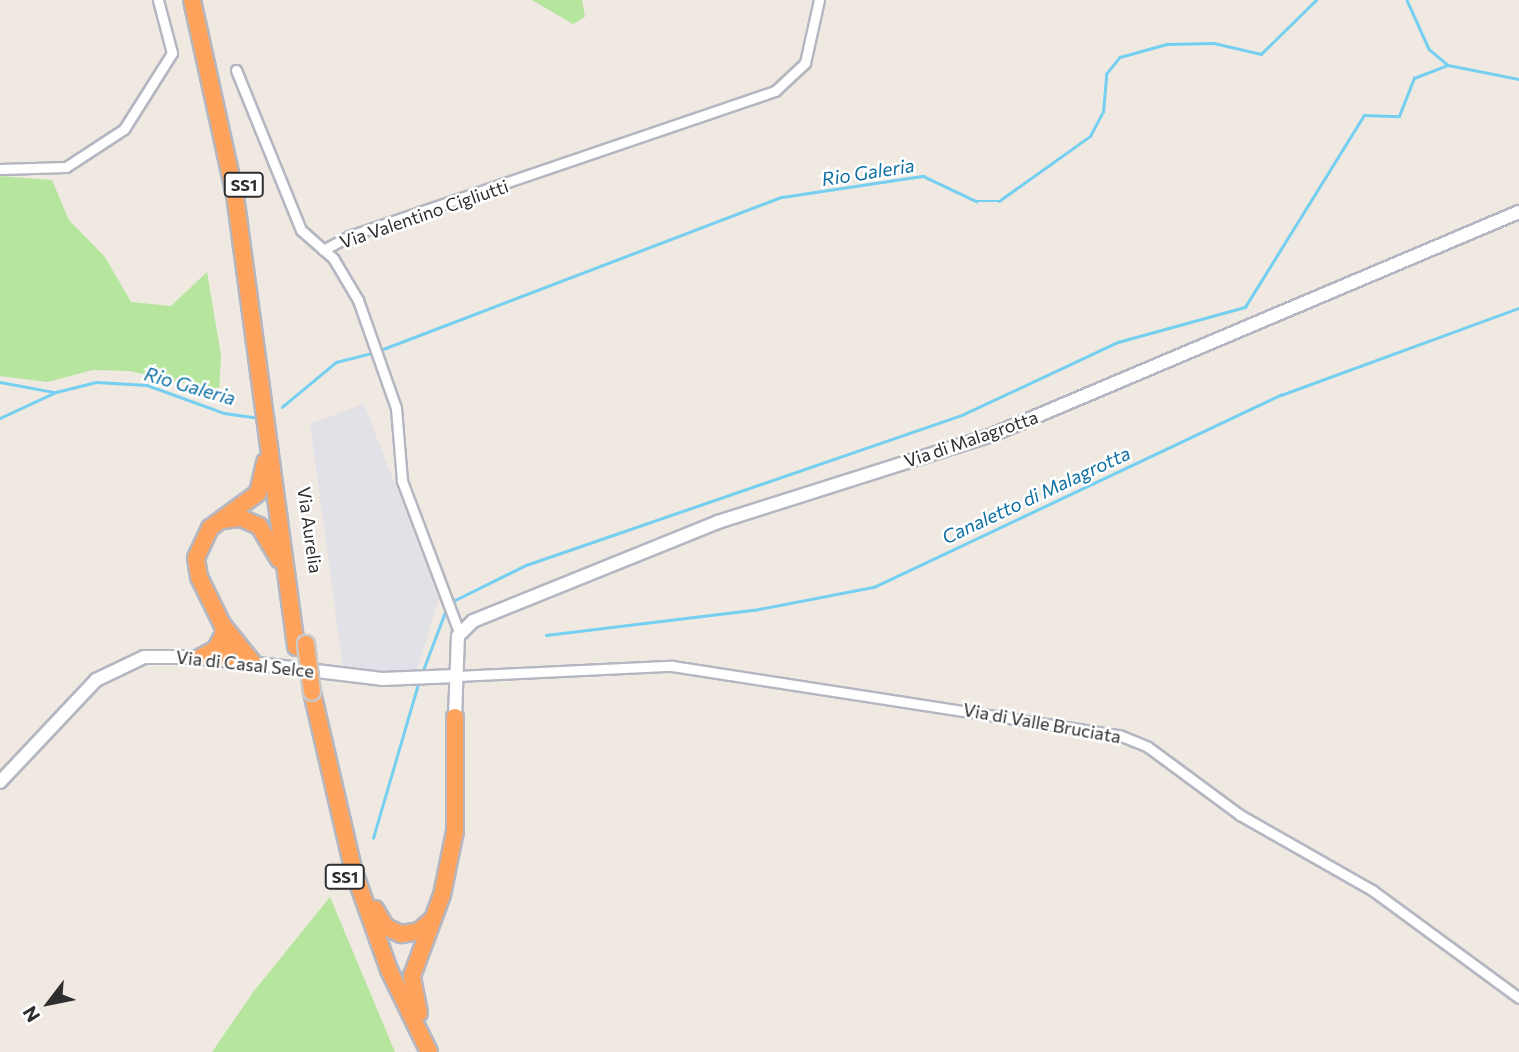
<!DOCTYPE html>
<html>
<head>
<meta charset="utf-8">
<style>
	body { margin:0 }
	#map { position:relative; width:1519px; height:1052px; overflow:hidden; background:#efe9e1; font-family:Commissioner,sans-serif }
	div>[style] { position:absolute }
	.industrial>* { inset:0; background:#e3e1e8 }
	.green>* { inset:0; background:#b6e59e }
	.stream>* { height:2.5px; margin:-1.25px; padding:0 1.25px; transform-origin:1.25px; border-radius:1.25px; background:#75cff0 }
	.roads { filter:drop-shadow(2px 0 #b4b7c1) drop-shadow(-2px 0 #b4b7c1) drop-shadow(0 2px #b4b7c1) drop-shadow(0 -2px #b4b7c1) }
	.street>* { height:9px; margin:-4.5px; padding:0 4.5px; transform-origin:4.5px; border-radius:4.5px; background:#fff }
	.secondary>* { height:12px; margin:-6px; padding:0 6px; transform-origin:6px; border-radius:6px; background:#fff }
	.highway>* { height:16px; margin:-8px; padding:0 8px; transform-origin:8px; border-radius:8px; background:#ffa35c }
	.bridges { filter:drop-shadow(2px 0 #c9c9c9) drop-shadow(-2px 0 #c9c9c9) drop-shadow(0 2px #c9c9c9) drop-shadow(0 -2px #c9c9c9) }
	.highway-bridge>* { height:16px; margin:-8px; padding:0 8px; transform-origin:8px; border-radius:8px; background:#ffa35c }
	span { translate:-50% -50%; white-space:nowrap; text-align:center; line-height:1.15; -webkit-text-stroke:5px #fff; paint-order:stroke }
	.shield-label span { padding:2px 5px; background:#fff; border:2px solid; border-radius:5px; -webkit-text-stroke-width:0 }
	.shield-label { font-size:16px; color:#2e2e2e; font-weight:700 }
	.street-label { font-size:18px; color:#2e2e2e }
	.water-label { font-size:19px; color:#0d6fa3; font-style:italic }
	.north { position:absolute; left:14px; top:968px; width:70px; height:70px; -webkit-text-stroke:5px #fff; paint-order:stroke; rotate:238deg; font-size:19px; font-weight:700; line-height:28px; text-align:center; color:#2e2e2e }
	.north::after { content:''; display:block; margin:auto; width:24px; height:32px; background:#2e2e2e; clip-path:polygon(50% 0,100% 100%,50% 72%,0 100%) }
</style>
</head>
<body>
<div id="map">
	<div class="industrial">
		<i style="clip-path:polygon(364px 404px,439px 599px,416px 673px,343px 668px,310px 424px)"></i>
	</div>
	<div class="green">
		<i style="clip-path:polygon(532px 0,582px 0,585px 17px,573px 24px)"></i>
		<i style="clip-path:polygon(0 176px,52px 180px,69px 220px,105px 257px,131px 302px,171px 306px,207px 272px,221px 355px,219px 391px,130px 371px,93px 370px,47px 382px,0 376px)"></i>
		<i style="clip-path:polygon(330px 897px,395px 1052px,212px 1052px,254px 991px)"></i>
	</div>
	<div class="stream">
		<i style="left:1407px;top:0;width:54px;rotate:65.8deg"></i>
		<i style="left:1429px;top:49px;width:25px;rotate:40deg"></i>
		<i style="left:1448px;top:65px;width:72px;rotate:11.2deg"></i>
		<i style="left:383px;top:349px;width:427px;rotate:-20.9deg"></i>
		<i style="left:782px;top:197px;width:143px;rotate:-8.5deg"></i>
		<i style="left:923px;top:176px;width:59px;rotate:25.3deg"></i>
		<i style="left:976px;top:201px;width:23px"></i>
		<i style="left:999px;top:201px;width:112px;rotate:-35.5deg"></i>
		<i style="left:1090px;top:136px;width:27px;rotate:-62deg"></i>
		<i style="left:1103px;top:112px;width:38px;rotate:-85deg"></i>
		<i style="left:1106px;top:74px;width:22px;rotate:-51deg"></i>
		<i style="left:1120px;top:57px;width:49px;rotate:-15.5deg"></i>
		<i style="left:1167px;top:44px;width:47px;rotate:-1.2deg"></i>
		<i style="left:1214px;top:43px;width:48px;rotate:13.2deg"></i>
		<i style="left:1261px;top:54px;width:77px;rotate:-44.5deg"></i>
		<i style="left:0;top:382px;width:55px;rotate:10.5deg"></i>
		<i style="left:282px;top:407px;width:70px;rotate:-39.8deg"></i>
		<i style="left:336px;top:362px;width:36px;rotate:-14deg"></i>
		<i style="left:0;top:418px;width:62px;rotate:-24.9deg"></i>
		<i style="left:56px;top:392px;width:41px;rotate:-14deg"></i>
		<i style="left:96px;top:382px;width:51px;rotate:3.4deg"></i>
		<i style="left:147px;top:385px;width:82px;rotate:20deg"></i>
		<i style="left:224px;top:413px;width:30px;rotate:8deg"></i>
		<i style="left:451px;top:602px;width:84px;rotate:-26.3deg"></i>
		<i style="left:526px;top:565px;width:463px;rotate:-19deg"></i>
		<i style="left:964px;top:414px;width:170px;rotate:-25.1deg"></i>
		<i style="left:1118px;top:342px;width:132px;rotate:-15.4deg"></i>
		<i style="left:1245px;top:307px;width:226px;rotate:-58.2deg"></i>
		<i style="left:1364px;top:115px;width:35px;rotate:2deg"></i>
		<i style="left:1399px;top:116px;width:41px;rotate:-68.5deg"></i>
		<i style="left:1414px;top:78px;width:36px;rotate:-21deg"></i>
		<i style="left:546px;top:635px;width:209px;rotate:-6.9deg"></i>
		<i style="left:754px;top:610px;width:122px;rotate:-10.9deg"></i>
		<i style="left:874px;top:587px;width:450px;rotate:-25.3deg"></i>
		<i style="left:1281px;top:395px;width:253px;rotate:-20.1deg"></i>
		<i style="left:422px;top:673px;width:71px;rotate:-69.3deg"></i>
		<i style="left:373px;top:838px;width:160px;rotate:-73.7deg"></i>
	</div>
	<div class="roads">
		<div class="street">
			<i style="left:236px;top:70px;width:173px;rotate:67.9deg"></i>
			<i style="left:301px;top:230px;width:43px;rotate:41.2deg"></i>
			<i style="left:333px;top:258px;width:49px;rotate:59.2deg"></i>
			<i style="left:358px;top:300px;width:114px;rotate:70.6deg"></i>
			<i style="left:396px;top:408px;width:73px;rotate:85.3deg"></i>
			<i style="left:402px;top:481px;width:161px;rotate:69.3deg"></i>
			<i style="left:0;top:169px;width:66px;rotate:-1.7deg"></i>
			<i style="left:66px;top:167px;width:69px;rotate:-33.2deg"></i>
			<i style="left:124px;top:129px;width:90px;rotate:-57.7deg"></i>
			<i style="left:172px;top:53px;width:55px;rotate:-104.8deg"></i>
			<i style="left:323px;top:250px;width:30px;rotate:-28deg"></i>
			<i style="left:349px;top:236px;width:450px;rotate:-18.8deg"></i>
			<i style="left:775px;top:91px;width:41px;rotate:-43deg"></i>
			<i style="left:805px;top:63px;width:65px;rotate:-77.5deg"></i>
			<i style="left:456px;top:676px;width:216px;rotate:-2.7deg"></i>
			<i style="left:672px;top:666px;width:452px;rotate:8.8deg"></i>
			<i style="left:1119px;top:735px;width:31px;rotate:22deg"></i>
			<i style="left:1148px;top:747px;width:114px;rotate:36.5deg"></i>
			<i style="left:1240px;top:815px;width:152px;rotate:29.6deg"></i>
			<i style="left:1372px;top:890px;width:182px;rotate:36.3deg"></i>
		</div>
		<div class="secondary">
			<i style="left:455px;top:717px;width:81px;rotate:-87.9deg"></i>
			<i style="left:458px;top:636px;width:21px;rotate:-45deg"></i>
			<i style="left:473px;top:621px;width:264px;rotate:-22deg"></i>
			<i style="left:718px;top:522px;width:287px;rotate:-17.6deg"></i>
			<i style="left:992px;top:435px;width:572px;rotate:-22.94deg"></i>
			<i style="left:0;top:782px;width:140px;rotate:-46.7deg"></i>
			<i style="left:96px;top:680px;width:53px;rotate:-25.6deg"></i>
			<i style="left:144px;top:657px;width:57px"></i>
			<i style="left:201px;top:657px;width:182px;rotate:6.9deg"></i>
			<i style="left:382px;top:679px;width:74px;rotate:-2.3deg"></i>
		</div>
		<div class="highway">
			<i style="left:192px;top:0;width:200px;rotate:77.6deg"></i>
			<i style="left:235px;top:195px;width:456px;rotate:82.3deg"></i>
			<i style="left:222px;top:520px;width:19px;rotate:-6deg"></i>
			<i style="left:241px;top:518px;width:20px;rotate:24deg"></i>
			<i style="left:259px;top:526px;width:39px;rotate:59deg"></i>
			<i style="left:223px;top:630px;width:29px;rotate:82deg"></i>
			<i style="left:201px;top:657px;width:17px;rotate:-28deg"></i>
			<i style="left:216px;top:649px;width:16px;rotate:-63deg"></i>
			<i style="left:253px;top:663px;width:50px;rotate:-128.5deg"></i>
			<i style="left:222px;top:624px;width:52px;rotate:-116.1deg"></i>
			<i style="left:199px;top:577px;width:19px;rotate:-99deg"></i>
			<i style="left:196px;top:558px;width:33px;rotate:-65deg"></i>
			<i style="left:210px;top:528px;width:59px;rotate:-36.1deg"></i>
			<i style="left:258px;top:493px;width:32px;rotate:-77deg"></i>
			<i style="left:312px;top:692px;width:185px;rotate:76.9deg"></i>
			<i style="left:354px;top:872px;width:104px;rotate:70.3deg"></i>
			<i style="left:389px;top:970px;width:91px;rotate:64deg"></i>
			<i style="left:375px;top:909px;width:21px;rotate:59deg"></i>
			<i style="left:386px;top:927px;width:17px;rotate:25deg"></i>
			<i style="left:401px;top:934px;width:18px;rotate:-9deg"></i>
			<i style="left:419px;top:931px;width:18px;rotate:-41deg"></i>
			<i style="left:419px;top:1013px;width:38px;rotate:-101deg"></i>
			<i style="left:412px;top:976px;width:86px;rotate:-69.7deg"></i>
			<i style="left:442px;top:895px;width:65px;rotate:-78.5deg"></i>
			<i style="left:455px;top:831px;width:114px;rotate:-90deg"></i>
		</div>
	</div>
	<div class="bridges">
		<div class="highway-bridge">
			<i style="left:306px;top:644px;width:48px;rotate:82.9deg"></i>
		</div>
	</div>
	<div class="shield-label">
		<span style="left:244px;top:185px">SS1</span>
		<span style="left:345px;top:877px">SS1</span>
	</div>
	<div class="street-label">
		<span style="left:424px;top:214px;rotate:-19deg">Via Valentino Cigliutti</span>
		<span style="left:971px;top:439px;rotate:-19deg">Via di Malagrotta</span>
		<span style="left:310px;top:530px;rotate:82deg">Via Aurelia</span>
		<span style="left:245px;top:664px;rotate:6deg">Via di Casal Selce</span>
		<span style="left:1042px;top:723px;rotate:10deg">Via di Valle Bruciata</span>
	</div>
	<div class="water-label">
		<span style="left:868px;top:172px;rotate:-9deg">Rio Galeria</span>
		<span style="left:190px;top:386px;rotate:16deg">Rio Galeria</span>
		<span style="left:1036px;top:495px;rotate:-25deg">Canaletto di Malagrotta</span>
	</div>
	<div class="north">N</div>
</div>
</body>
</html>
